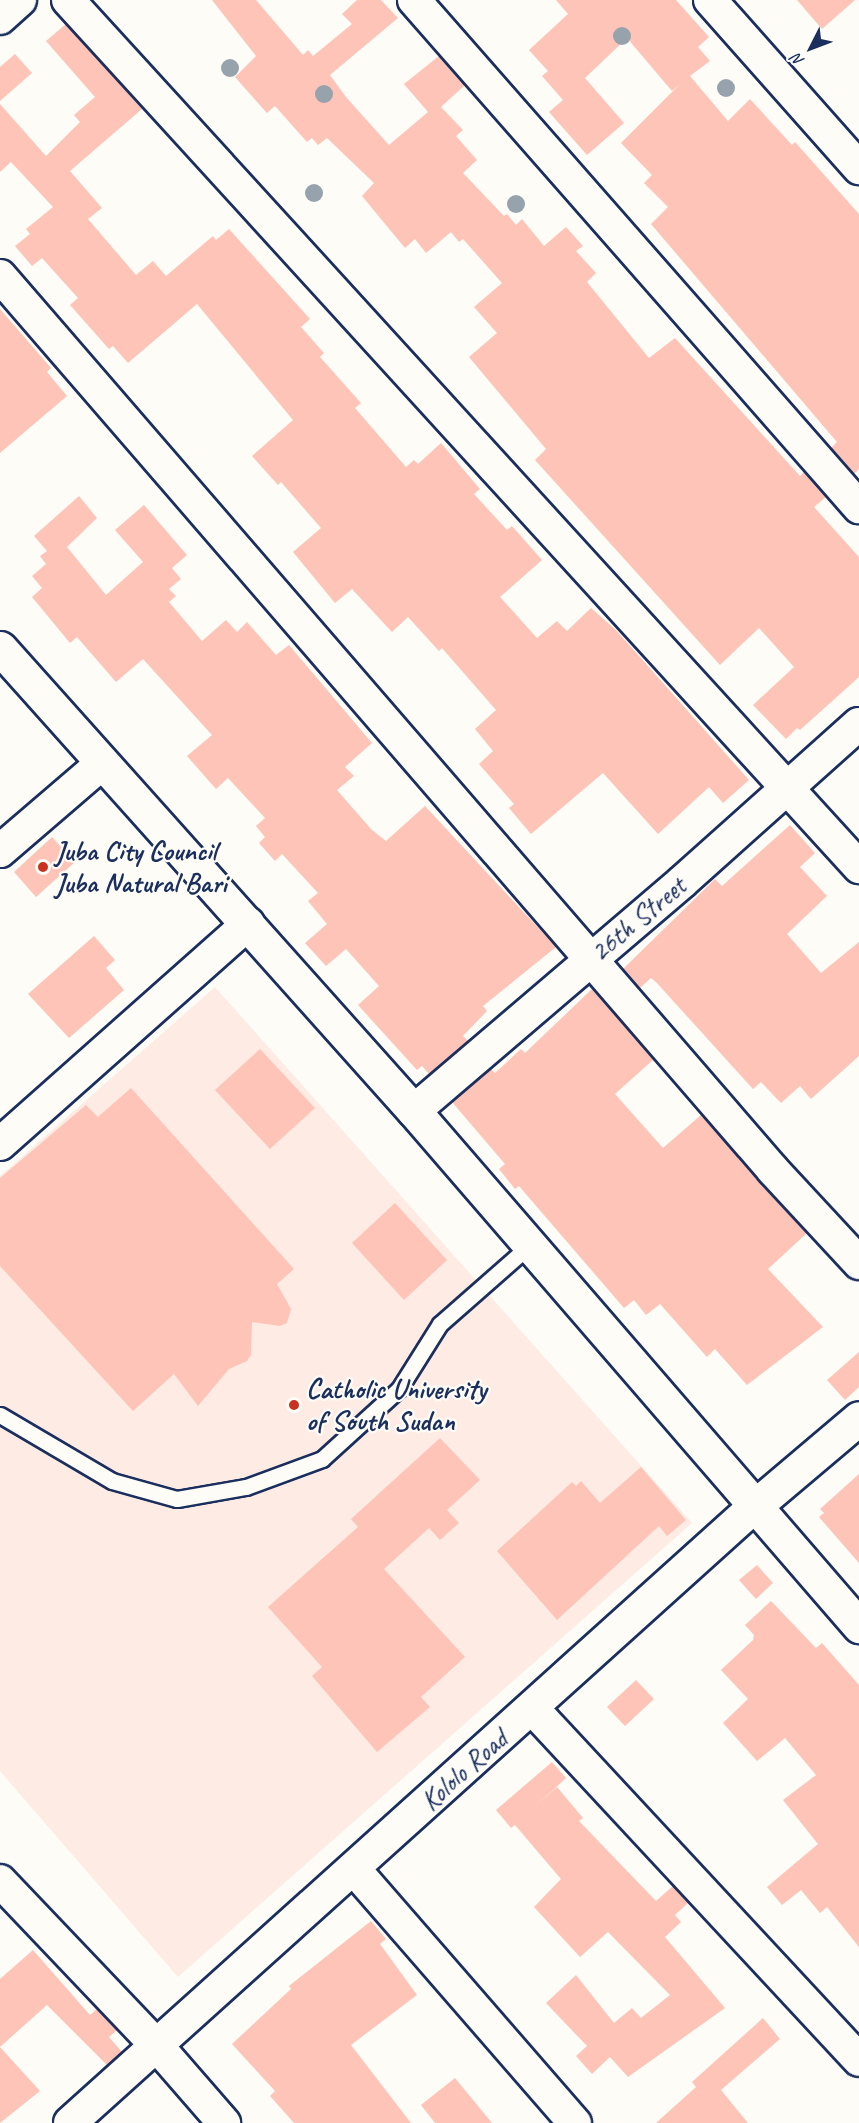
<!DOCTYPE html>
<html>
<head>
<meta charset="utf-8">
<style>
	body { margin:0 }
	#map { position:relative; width:859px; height:2123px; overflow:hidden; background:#fdfcf7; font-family:Caveat,sans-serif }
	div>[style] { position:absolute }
	.built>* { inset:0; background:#feebe4 }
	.building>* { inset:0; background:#ffc4b8 }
	.roads { filter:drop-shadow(2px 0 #1b2f5e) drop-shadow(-2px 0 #1b2f5e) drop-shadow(0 2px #1b2f5e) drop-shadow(0 -2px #1b2f5e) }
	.lane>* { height:15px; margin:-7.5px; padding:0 7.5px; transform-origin:7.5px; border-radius:7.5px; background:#fdfcf7 }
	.street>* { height:32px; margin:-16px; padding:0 16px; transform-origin:16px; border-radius:16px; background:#fdfcf7 }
	.secondary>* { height:33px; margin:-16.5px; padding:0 16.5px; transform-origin:16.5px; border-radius:16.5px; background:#fdfcf7 }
	.trees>* { width:18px; height:18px; margin:-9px; border-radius:50%; background:#96a3ac }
	.dots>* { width:16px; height:16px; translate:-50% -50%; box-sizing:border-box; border:3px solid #fdfcf7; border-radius:50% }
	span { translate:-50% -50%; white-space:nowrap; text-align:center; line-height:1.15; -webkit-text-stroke:4.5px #fdfcf7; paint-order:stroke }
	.poi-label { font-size:28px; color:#1b2f5e; font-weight:700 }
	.left { translate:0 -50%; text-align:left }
	.street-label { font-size:28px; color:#1b2f5e }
	.north { position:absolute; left:781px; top:18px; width:60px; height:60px; -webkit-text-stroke:4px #fdfcf7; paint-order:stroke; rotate:228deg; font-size:16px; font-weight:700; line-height:24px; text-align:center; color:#1b2f5e }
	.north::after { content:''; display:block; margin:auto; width:21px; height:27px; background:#1b2f5e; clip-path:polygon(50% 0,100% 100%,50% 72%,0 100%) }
</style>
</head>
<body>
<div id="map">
	<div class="built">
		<i style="clip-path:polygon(215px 987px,692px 1523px,178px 1977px,0 1771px,0 1176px)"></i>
	</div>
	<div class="building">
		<i style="clip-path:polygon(212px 0,256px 0,303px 55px,308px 50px,313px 56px,352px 24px,342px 14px,357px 0,381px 0,398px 18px,330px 75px,346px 97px,389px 145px,428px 112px,404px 84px,439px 56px,465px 85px,441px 107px,463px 130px,456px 136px,477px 160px,463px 173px,504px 216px,507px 214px,516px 225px,522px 219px,544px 246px,566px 227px,583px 246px,576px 251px,596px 273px,587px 282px,649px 358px,675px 338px,800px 476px,804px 472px,826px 497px,814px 507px,859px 557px,859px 677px,800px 730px,797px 728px,786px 739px,753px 705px,794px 667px,759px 628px,720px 665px,535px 460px,546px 449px,469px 357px,497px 333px,474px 307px,502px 283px,463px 239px,459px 242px,451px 232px,426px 253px,415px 239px,405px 248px,362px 196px,374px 183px,327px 138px,318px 145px,312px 138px,307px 142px,275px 106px,267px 113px,235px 77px,256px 56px)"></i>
		<i style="clip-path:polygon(556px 0,676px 0,709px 37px,698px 47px,710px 61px,690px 76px,728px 121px,750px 99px,792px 145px,795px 142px,859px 214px,859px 469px,854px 474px,831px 448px,837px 442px,651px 224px,668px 207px,644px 183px,652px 175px,621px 143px,681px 83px,672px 91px,627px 38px,585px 78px,624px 123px,587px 155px,549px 112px,563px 100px,542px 76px,548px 71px,529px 50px,568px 14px)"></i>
		<i style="clip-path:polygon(797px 0,855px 0,822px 29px)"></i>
		<i style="clip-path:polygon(66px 24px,142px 109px,70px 171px,102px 208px,88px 219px,136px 275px,153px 261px,166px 276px,213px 236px,216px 240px,229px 229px,310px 319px,301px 327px,324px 353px,320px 357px,361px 403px,355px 408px,406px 467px,414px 460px,418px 464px,441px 443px,480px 489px,474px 494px,507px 530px,512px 526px,542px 560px,500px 597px,537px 638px,557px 621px,567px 631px,591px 608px,616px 630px,749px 780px,723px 803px,709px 787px,658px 834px,603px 773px,531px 834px,509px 808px,514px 804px,479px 764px,493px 751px,475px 729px,496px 710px,442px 648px,439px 651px,408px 617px,392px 632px,352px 589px,335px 603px,293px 552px,321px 528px,281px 482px,278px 485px,252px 456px,293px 420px,197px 304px,128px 363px,113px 346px,109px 349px,70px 305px,78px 298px,42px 258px,32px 266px,15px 246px,30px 234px,26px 229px,53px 207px,11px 162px,0 172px,0 104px,46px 156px,80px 122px,74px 115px,95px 97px,46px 41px)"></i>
		<i style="clip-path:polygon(15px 54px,32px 73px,0 101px,0 67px)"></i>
		<i style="clip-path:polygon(0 309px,51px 368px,47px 372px,67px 396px,0 453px)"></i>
		<i style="clip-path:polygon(79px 496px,97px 518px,67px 547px,106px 595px,143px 562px,115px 530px,144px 505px,187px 555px,172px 568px,181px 579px,169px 589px,176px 596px,169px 602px,202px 641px,226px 620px,237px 632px,247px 622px,276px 655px,289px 645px,372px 743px,345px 767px,354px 776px,337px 790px,371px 829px,386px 841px,425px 806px,556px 947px,483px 1006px,487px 1011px,463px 1036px,468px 1041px,429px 1074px,422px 1066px,417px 1070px,358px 1005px,379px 986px,346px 949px,326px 966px,305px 943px,327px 924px,308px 901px,318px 893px,282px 854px,275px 861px,259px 843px,265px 837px,256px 826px,265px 818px,228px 778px,216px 789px,187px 756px,212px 735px,143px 659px,116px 682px,77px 637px,70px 643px,32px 597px,42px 588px,32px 576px,46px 564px,40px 556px,47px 551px,34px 536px)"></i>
		<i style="clip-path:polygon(790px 825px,815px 853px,800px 867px,827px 896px,787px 934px,821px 973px,859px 942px,859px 1056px,811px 1099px,800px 1086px,781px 1103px,761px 1082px,753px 1089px,656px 982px,651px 978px,640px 988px,623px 969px,715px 879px,722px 886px)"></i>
		<i style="clip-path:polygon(52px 837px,75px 862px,36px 897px,14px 872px)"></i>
		<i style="clip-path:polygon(94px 936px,115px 960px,106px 968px,124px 990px,69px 1038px,28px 994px)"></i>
		<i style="clip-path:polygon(592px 989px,654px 1059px,615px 1094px,663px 1148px,701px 1115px,807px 1233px,768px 1269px,823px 1327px,747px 1385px,715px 1349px,707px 1357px,660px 1304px,646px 1315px,634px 1300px,624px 1308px,519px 1186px,515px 1189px,499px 1169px,505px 1164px,452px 1102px,491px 1069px,495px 1073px,521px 1049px,525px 1053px)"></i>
		<i style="clip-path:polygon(260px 1049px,315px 1108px,270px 1149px,215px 1090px)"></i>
		<i style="clip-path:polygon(131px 1088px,294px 1269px,277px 1284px,291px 1309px,287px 1323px,280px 1326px,252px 1322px,251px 1355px,247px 1361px,229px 1369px,198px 1406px,174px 1374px,133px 1411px,0 1266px,0 1178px,86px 1105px,98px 1117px)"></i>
		<i style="clip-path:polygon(395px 1203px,447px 1260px,404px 1300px,352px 1243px)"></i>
		<i style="clip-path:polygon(859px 1352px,859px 1387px,845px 1400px,827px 1380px)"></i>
		<i style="clip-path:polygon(440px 1438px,480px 1480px,447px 1510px,459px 1523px,440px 1540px,429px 1528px,384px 1569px,465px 1657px,421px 1697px,430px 1707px,377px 1752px,312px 1676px,322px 1667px,268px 1607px,358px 1527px,351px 1519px)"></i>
		<i style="clip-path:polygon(641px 1467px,686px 1520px,667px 1536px,659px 1526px,557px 1620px,497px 1551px,572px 1482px,576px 1486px,581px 1481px,600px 1503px)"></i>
		<i style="clip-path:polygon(859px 1474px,859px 1563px,819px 1517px,824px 1513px,820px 1509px)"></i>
		<i style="clip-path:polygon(757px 1565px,773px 1583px,756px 1599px,739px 1580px)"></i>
		<i style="clip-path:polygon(771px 1601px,816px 1648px,822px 1643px,859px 1685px,859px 1947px,827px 1907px,820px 1913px,801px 1890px,782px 1905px,767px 1887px,818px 1844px,783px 1800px,816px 1775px,785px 1738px,757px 1761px,723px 1723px,748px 1699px,721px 1670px,753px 1640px,754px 1635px,745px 1625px)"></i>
		<i style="clip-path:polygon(636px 1680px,654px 1699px,625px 1726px,607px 1707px)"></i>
		<i style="clip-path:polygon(552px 1762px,566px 1778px,536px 1806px,557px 1787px,583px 1818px,579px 1821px,656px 1901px,673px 1886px,688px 1903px,675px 1915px,681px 1922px,665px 1937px,725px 2008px,628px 2077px,610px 2057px,592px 2074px,576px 2056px,587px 2046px,546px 2003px,576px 1975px,614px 2023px,632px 2008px,641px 2018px,670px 1995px,608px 1932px,580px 1957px,534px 1907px,561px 1879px,515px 1825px,511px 1828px,496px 1810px)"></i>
		<i style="clip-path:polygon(371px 1921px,386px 1939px,380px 1944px,417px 1995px,351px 2045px,411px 2123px,294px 2123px,270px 2096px,275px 2091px,232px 2044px,291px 1989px,289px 1986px)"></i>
		<i style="clip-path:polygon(33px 1950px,90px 2015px,97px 2009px,117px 2030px,109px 2037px,122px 2052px,107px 2065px,47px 2005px,0 2047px,40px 2091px,0 2123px,0 1979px)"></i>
		<i style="clip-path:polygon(763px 2018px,780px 2039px,721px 2090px,748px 2123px,656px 2123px,696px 2087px,692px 2082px)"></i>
		<i style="clip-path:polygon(455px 2078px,492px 2123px,435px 2123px,421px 2105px)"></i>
	</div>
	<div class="roads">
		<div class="lane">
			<i style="left:0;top:1415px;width:130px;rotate:30.5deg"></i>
			<i style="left:112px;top:1481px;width:67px;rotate:15.5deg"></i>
			<i style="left:177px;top:1499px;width:70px;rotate:-9.9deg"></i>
			<i style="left:246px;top:1487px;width:81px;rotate:-20.2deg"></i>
			<i style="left:322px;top:1459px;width:104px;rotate:-42.3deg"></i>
			<i style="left:399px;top:1389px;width:77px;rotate:-57.8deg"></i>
			<i style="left:440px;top:1324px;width:121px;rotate:-41.3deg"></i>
		</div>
		<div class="street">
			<i style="left:68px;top:0;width:1174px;rotate:47.62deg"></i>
			<i style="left:414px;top:0;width:675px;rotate:48.73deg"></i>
			<i style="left:710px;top:0;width:225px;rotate:48.4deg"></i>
			<i style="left:0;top:18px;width:27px;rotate:-42deg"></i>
			<i style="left:0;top:276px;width:1182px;rotate:49.15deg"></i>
			<i style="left:773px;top:1170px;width:127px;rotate:47.2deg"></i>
			<i style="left:0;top:851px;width:133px;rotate:-40.7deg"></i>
			<i style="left:414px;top:1111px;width:353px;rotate:-40.5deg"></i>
			<i style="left:682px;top:882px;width:237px;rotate:-41.8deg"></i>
			<i style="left:0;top:1144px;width:332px;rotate:-41.6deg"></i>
			<i style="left:533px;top:1709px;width:479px;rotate:47.1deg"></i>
			<i style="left:354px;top:1869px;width:337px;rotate:49deg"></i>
			<i style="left:0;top:1881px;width:229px;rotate:46.4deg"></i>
			<i style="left:158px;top:2047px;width:101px;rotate:49deg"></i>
			<i style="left:70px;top:2123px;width:922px;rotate:-42.01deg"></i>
		</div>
		<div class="secondary">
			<i style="left:0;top:648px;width:621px;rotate:48.2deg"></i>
			<i style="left:414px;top:1111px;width:681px;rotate:49.17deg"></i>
			<i style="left:755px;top:1506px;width:136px;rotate:-40.2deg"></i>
		</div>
	</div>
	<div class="trees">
		<i style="left:622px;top:36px"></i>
		<i style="left:230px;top:68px"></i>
		<i style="left:726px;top:88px"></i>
		<i style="left:324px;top:94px"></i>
		<i style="left:314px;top:193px"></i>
		<i style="left:516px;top:204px"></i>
	</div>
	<div class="dots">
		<i style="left:43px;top:867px;background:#c8321e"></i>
		<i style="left:294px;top:1405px;background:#c8321e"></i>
	</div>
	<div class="poi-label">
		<span class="left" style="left:55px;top:867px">Juba City Council<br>Juba Natural Bari</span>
		<span class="left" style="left:306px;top:1405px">Catholic University<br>of South Sudan</span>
	</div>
	<div class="street-label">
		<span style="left:638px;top:919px;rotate:-40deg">26th Street</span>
		<span style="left:464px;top:1770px;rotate:-42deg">Kololo Road</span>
	</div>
	<div class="north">N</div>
</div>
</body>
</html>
